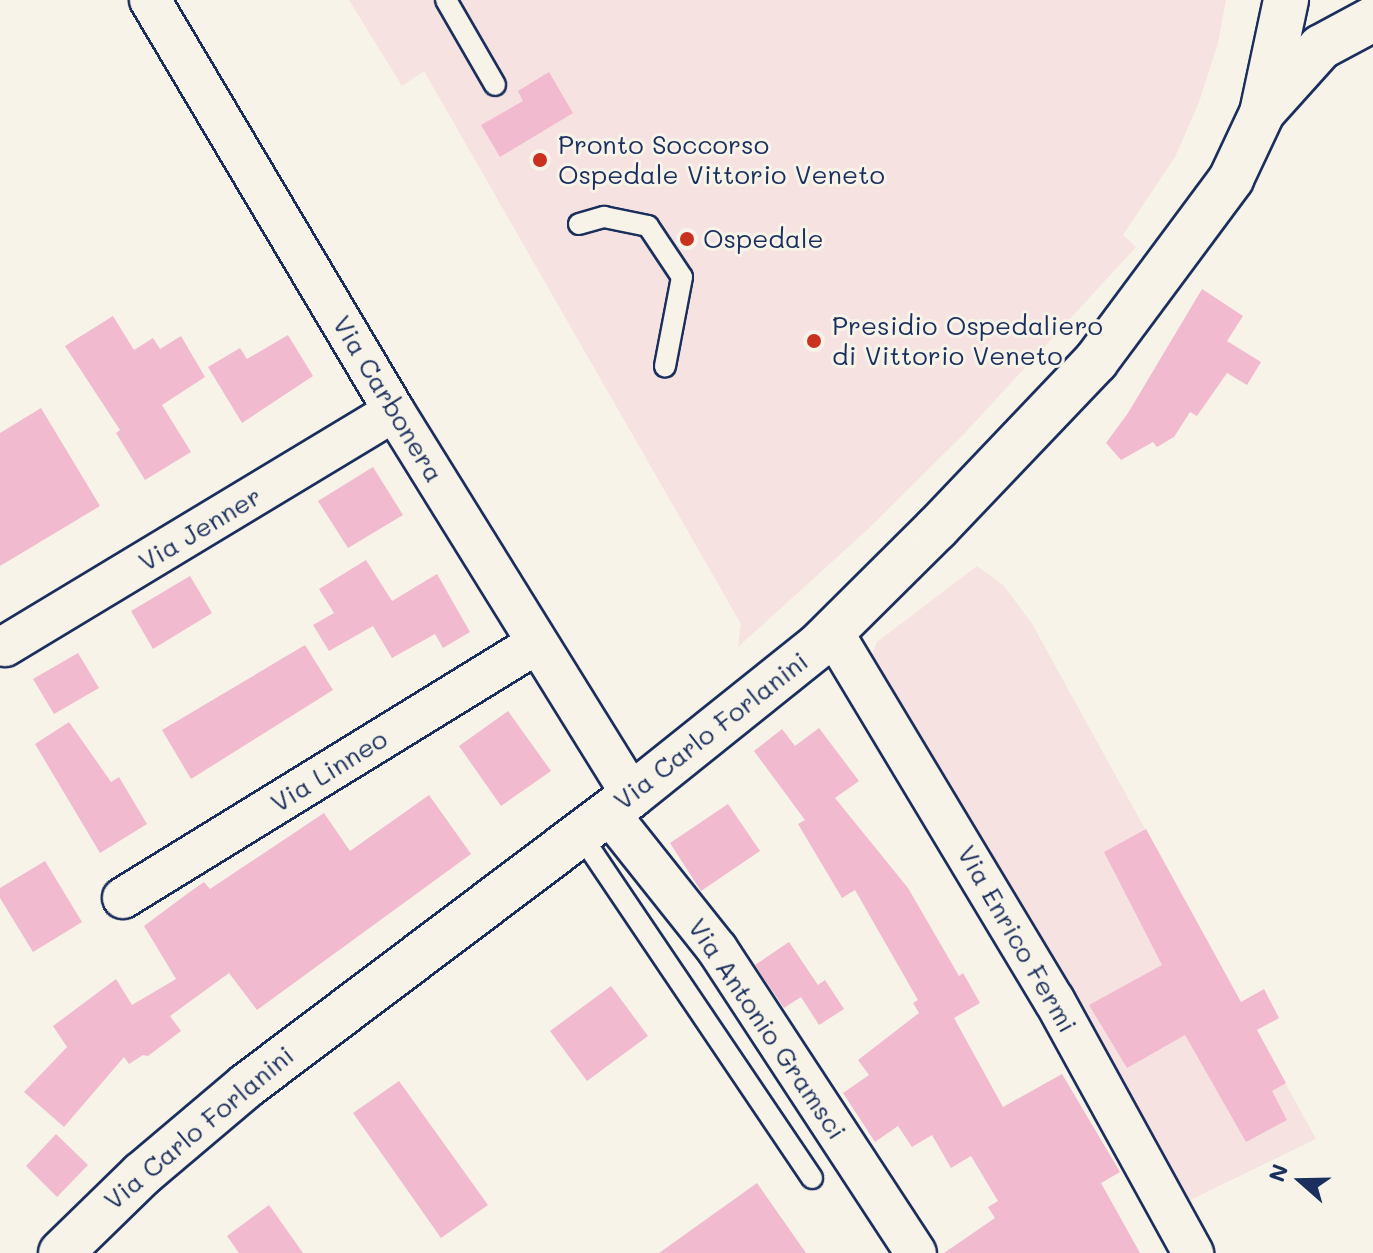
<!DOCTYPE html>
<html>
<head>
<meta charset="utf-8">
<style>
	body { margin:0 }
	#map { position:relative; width:1373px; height:1253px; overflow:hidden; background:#f7f3e8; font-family:Mali,sans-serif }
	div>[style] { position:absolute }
	.built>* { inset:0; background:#f6e2e0 }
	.building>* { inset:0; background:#f2bacf }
	.roads { filter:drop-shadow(2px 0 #1b2f5e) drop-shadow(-2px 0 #1b2f5e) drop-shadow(0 2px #1b2f5e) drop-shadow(0 -2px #1b2f5e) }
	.service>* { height:20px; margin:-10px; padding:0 10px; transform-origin:10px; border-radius:10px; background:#f7f3e8 }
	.minor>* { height:40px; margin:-20px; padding:0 20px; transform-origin:20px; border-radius:20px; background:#f7f3e8 }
	.tertiary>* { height:44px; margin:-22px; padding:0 22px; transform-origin:22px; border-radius:22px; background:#f7f3e8 }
	.dots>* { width:22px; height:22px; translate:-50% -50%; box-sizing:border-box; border:4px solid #f7f3e8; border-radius:50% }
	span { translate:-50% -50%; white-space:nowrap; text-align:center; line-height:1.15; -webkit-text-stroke:6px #f7f3e8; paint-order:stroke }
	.poi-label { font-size:26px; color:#1b2f5e }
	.left { translate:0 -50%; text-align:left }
	.street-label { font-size:26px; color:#1b2f5e }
	.north { position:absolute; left:1261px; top:1141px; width:80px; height:80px; -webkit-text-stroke:6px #f7f3e8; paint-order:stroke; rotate:290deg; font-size:22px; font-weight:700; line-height:32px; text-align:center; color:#1b2f5e }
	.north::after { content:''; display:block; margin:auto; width:28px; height:36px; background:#1b2f5e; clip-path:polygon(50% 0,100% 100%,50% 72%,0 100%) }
</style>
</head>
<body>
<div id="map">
	<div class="built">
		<i style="clip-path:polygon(349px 0,1226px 0,1218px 43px,1199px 102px,1175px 157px,1123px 235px,1136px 247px,964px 434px,867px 530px,738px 647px,741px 624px,424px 71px,402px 86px)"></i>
		<i style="clip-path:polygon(977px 566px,1003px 585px,1031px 622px,1316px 1139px,1184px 1203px,871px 657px,877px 642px)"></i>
	</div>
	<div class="building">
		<i style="clip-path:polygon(549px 72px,573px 113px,500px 157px,481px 125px,523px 101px,518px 91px)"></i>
		<i style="clip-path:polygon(1202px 289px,1243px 316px,1227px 341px,1261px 362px,1247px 385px,1227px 373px,1197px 416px,1190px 412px,1174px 437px,1157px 447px,1153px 442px,1121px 460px,1106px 443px,1128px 413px)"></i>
		<i style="clip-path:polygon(113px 316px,134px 350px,153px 338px,160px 349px,181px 336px,205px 377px,162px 405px,191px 452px,145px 480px,116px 433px,120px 430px,65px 346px)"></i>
		<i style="clip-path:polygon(288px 335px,313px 376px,242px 423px,208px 367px,240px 348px,247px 359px)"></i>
		<i style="clip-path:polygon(41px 408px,100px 506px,0 566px,0 433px)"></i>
		<i style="clip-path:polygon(373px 467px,403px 515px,348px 548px,318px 501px)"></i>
		<i style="clip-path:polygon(366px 560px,392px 601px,437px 574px,470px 632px,443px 648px,435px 634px,392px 658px,373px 626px,329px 651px,313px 625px,334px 613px,319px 589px)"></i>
		<i style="clip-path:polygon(190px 576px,212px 613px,153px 649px,131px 611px)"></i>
		<i style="clip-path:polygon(305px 645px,333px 690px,191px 779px,162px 730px)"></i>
		<i style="clip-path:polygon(78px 653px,99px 688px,54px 714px,33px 679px)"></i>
		<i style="clip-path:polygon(508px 711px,551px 771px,501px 806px,459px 746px)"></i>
		<i style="clip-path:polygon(69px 722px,111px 782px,119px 777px,147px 824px,100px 853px,35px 744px)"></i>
		<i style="clip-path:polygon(819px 728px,859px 781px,835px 798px,908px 888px,959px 976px,963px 973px,980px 1003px,954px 1018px,1003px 1107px,1062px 1074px,1120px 1172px,1101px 1183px,1140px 1253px,944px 1253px,995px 1218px,988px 1207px,998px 1201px,971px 1156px,951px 1168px,932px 1135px,912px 1147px,898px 1126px,875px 1142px,843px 1093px,869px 1075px,858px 1060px,919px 1013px,913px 1003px,918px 1000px,855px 890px,842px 898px,798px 824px,805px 820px,754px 751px,782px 729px,795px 746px)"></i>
		<i style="clip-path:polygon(429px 795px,471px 854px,257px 1010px,229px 973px,170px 1016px,181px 1031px,148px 1056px,143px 1055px,129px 1064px,124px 1057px,64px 1127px,24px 1092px,67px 1047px,53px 1026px,116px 979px,132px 1005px,176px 979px,144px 926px,187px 894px,204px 882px,210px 889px,324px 813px,350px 851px)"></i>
		<i style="clip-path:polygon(728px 804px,760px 851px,701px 891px,670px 843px)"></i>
		<i style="clip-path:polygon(1146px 829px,1241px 1002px,1264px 989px,1279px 1018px,1257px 1030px,1286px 1083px,1272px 1091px,1287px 1120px,1246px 1142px,1185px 1035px,1127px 1068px,1089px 1005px,1162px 965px,1104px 852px)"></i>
		<i style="clip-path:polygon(45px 861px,82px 922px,33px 952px,0 898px,0 888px)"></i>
		<i style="clip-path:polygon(789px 942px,818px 985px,825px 980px,844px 1009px,819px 1025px,801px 997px,784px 1008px,755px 965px)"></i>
		<i style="clip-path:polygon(611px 986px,648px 1036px,587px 1081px,550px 1031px)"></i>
		<i style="clip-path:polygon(399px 1081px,488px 1205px,441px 1238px,353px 1113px)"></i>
		<i style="clip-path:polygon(56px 1134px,88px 1165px,57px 1197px,26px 1166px)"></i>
		<i style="clip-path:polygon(757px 1183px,806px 1253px,659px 1253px)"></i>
		<i style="clip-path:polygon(269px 1205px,303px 1253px,239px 1253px,227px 1236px)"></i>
	</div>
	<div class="roads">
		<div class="service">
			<i style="left:446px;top:0;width:98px;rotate:60deg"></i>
			<i style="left:579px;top:224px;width:26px;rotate:-16deg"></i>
			<i style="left:604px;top:217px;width:45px;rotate:11.6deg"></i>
			<i style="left:648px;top:226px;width:61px;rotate:56.3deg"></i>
			<i style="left:682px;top:277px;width:91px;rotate:100.8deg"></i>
			<i style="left:580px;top:834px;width:415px;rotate:56deg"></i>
		</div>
		<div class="minor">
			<i style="left:150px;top:0;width:478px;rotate:59.3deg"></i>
			<i style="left:394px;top:411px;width:452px;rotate:58.2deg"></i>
			<i style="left:832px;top:631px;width:431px;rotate:59deg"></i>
			<i style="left:1054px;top:1000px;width:289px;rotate:61.2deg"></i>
			<i style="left:5px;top:646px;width:454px;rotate:-31.1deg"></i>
			<i style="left:608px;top:812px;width:175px;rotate:51.5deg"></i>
			<i style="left:717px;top:949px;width:363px;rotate:56.8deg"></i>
			<i style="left:123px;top:898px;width:485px;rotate:-31.6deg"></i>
		</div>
		<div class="tertiary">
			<i style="left:1266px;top:108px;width:82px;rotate:-48deg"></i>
			<i style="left:1321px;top:47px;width:59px;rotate:-28.3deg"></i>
			<i style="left:61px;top:1253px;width:113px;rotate:-44.3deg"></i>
			<i style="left:142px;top:1174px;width:136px;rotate:-40.2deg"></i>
			<i style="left:246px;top:1086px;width:483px;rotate:-37deg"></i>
			<i style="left:632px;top:795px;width:238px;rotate:-38.7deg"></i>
			<i style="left:818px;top:646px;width:168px;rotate:-44.8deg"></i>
			<i style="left:937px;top:528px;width:231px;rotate:-46.4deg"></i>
			<i style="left:1096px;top:361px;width:227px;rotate:-53.4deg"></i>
			<i style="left:1231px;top:179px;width:73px;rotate:-64.8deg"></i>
			<i style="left:1262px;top:113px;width:116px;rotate:-78deg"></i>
		</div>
	</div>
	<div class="dots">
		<i style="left:540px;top:160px;background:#c8321e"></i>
		<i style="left:687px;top:239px;background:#c8321e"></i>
		<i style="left:814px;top:341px;background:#c8321e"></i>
	</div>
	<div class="poi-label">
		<span class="left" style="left:558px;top:160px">Pronto Soccorso<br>Ospedale Vittorio Veneto</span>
		<span class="left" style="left:703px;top:239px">Ospedale</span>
		<span class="left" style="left:832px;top:341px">Presidio Ospedaliero<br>di Vittorio Veneto</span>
	</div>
	<div class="street-label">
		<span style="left:388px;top:399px;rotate:59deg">Via Carbonera</span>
		<span style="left:200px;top:529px;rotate:-31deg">Via Jenner</span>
		<span style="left:711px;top:731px;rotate:-38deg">Via Carlo Forlanini</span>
		<span style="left:329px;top:771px;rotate:-32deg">Via Linneo</span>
		<span style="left:1017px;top:939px;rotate:60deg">Via Enrico Fermi</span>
		<span style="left:767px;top:1029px;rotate:56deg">Via Antonio Gramsci</span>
		<span style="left:199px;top:1128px;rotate:-40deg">Via Carlo Forlanini</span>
	</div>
	<div class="north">N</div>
</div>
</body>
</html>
